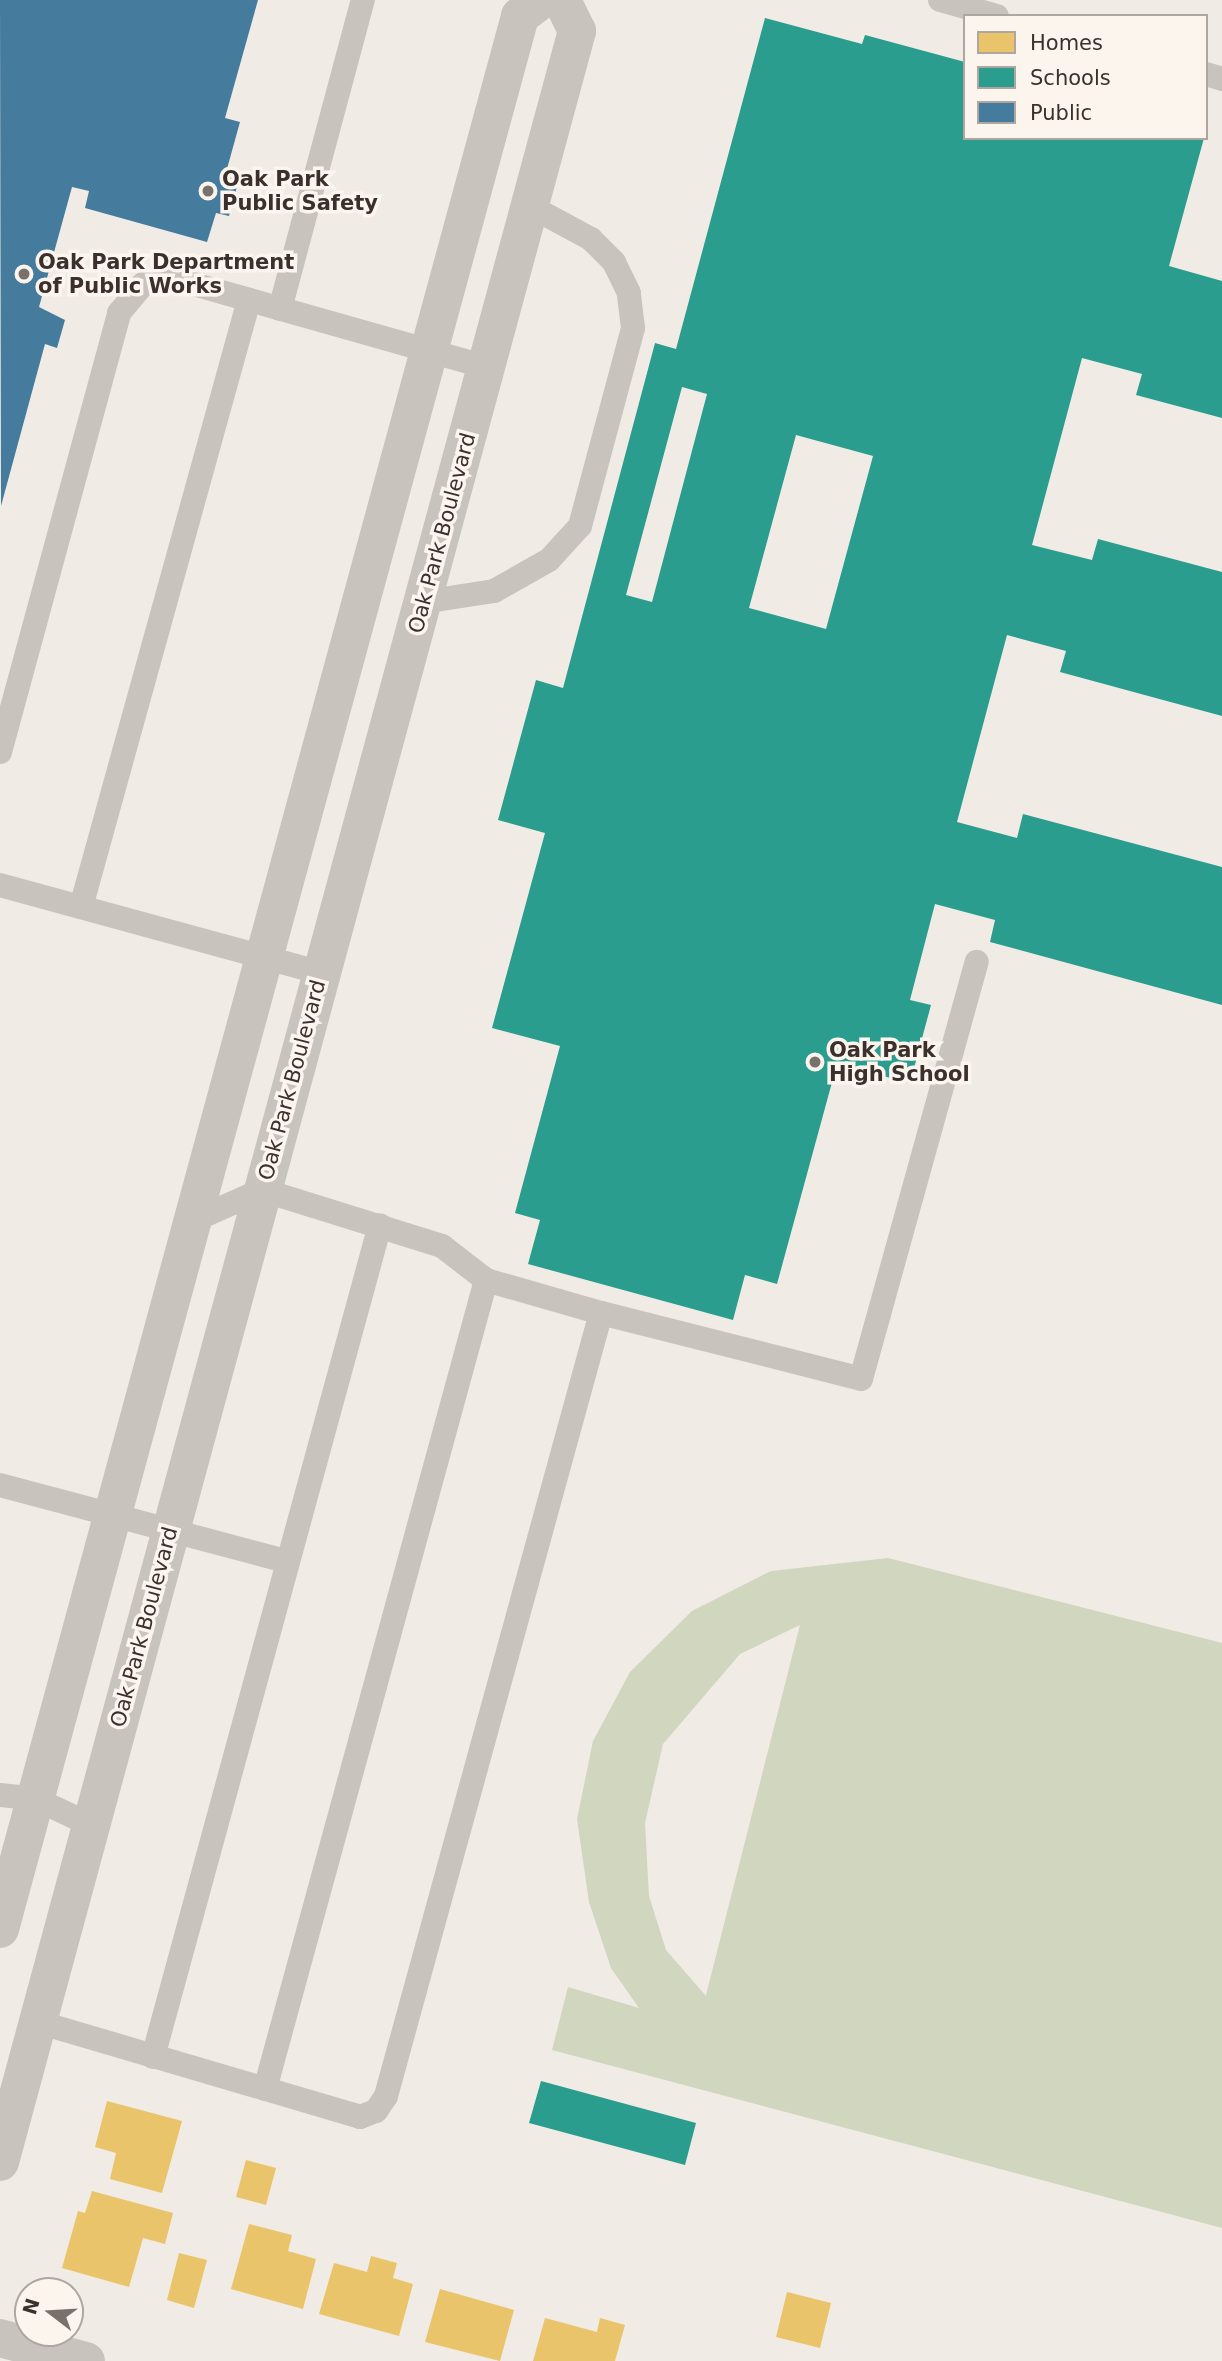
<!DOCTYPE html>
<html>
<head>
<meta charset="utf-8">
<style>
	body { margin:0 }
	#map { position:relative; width:1222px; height:2361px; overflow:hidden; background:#f0ebe5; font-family:"DejaVu Sans",sans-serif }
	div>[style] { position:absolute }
	.green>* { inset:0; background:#d1d6bf }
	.homes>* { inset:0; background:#e9c46a }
	.schools>* { inset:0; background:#2a9d8f }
	.public>* { inset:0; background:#457b9d }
	.service>* { height:24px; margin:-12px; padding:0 12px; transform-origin:12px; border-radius:12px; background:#c9c3be }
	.minor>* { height:38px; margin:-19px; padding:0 19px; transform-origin:19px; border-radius:19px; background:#c9c3be }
	.tertiary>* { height:38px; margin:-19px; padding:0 19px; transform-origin:19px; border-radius:19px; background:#c9c3be }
	.dots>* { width:19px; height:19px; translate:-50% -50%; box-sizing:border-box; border:4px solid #fbf5ee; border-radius:50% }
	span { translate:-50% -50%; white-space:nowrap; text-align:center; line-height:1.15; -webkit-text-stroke:7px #fbf5ee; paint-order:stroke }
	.poi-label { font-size:21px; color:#3b302b; font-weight:700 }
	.left { translate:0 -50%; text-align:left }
	.street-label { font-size:21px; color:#3b302b }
	.legend { position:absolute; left:963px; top:14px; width:245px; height:126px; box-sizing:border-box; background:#fbf5ee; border:2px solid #aea6a0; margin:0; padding:9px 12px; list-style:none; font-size:21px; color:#3b302b }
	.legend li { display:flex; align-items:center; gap:14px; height:35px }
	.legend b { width:35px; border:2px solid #aea6a0 }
	.north { position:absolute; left:14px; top:2277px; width:70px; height:70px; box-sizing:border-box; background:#fbf5ee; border:2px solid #aea6a0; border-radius:50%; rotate:287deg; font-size:19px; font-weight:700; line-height:28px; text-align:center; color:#3b302b }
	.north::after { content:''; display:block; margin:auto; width:24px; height:32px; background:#7a716c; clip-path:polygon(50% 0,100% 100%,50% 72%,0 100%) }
</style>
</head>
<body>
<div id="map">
	<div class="green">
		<i style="clip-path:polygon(evenodd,888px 1558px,1222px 1643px,1222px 2228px,552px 2050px,568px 1987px,639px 2008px,611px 1968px,589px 1902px,577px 1819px,593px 1741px,630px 1672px,692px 1611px,771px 1571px,888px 1558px,800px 1625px,706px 1995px,706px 1996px,666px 1950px,649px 1896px,645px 1823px,663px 1744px,740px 1654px,800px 1625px)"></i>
	</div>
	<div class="homes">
		<i style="clip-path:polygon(107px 2101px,182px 2121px,162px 2193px,110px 2179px,116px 2153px,95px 2147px)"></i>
		<i style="clip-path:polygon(246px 2160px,276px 2168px,266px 2205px,236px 2197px)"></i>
		<i style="clip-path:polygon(92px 2191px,173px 2213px,165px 2244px,143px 2238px,129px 2287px,62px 2268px,78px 2211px,85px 2213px)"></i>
		<i style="clip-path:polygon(249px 2224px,292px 2235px,288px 2251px,316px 2259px,303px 2309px,231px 2289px)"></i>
		<i style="clip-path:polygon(179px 2253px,207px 2260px,194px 2308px,167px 2300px)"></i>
		<i style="clip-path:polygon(371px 2256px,397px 2263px,393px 2278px,413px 2284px,399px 2336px,319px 2314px,334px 2263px,367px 2272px)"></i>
		<i style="clip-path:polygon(440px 2289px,514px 2310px,500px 2361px,425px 2342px)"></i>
		<i style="clip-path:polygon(787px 2292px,831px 2303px,820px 2348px,776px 2337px)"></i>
		<i style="clip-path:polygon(545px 2318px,597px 2332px,600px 2318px,625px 2325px,615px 2361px,533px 2361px)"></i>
	</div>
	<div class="schools">
		<i style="clip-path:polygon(evenodd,765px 18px,862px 44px,865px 35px,965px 62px,965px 138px,1204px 138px,1169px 266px,1222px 281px,1222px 418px,1136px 395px,1142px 374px,1082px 358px,1032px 545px,1092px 560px,1098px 539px,1222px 572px,1222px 716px,1060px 672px,1066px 651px,1007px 635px,957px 822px,1017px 838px,1023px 814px,1222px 867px,1222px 1005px,990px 942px,995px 920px,935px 904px,910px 1000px,931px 1005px,910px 1083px,837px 1064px,777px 1284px,745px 1275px,733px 1320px,528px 1264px,540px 1220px,515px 1213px,560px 1046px,492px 1028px,545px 833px,498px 820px,536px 680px,563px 688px,655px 343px,676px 349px,765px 18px,682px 387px,707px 394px,652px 602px,626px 595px,682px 387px,765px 18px,796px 435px,873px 456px,826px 629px,749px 608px,796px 435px)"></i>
		<i style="clip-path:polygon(541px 2081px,696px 2123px,685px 2165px,529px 2123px)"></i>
	</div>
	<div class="public">
		<i style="clip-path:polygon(0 0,258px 0,225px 118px,240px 122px,225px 176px,239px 179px,229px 216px,216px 213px,207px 242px,85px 208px,89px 191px,72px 187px,39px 307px,65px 320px,57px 348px,45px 344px,1px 506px)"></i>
	</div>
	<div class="service">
		<i style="left:940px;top:0;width:59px;rotate:15.7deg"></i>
		<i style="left:1206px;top:74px;width:17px;rotate:17deg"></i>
		<i style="left:280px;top:309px;width:320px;rotate:-75deg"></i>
		<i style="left:423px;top:602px;width:72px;rotate:-8.8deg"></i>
		<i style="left:494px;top:591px;width:63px;rotate:-29.4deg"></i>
		<i style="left:549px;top:560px;width:46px;rotate:-47.6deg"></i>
		<i style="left:580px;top:526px;width:205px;rotate:-75deg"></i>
		<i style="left:633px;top:328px;width:35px;rotate:-97deg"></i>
		<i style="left:629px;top:293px;width:34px;rotate:-116deg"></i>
		<i style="left:614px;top:262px;width:33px;rotate:-135deg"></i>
		<i style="left:591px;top:239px;width:69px;rotate:-151.6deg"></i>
		<i style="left:0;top:752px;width:455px;rotate:-74.8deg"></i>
		<i style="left:119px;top:313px;width:38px;rotate:-50deg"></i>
		<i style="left:143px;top:284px;width:36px;rotate:-6deg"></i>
		<i style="left:179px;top:280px;width:320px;rotate:15.8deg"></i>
		<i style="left:0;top:885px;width:333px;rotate:15.3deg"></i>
		<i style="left:81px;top:907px;width:630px;rotate:-74.53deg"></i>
		<i style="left:601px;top:1313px;width:268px;rotate:14.2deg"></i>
		<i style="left:861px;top:1379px;width:433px;rotate:-74.5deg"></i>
		<i style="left:0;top:1485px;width:295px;rotate:14.9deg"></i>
		<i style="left:0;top:1795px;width:36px;rotate:6deg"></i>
		<i style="left:36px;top:1799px;width:61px;rotate:25.3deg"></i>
		<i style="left:38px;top:2022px;width:336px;rotate:16.4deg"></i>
		<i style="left:360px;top:2117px;width:17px;rotate:-21deg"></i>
		<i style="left:376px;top:2111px;width:18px;rotate:-56deg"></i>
		<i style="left:386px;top:2096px;width:812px;rotate:-74.65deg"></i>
		<i style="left:601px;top:1313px;width:120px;rotate:-164deg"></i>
		<i style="left:486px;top:1280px;width:56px;rotate:-142.3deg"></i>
		<i style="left:442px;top:1246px;width:189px;rotate:-162.7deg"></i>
		<i style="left:262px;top:1190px;width:77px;rotate:156.1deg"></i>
		<i style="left:153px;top:2057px;width:862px;rotate:-74.74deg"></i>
		<i style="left:265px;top:2089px;width:839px;rotate:-74.72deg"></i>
	</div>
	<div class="minor">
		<i style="left:0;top:2338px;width:89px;rotate:15deg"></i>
	</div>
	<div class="tertiary">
		<i style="left:0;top:1929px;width:1982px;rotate:-74.79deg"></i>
		<i style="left:520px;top:16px;width:26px;rotate:-37deg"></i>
		<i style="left:0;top:2162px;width:2208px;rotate:-74.85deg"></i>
		<i style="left:577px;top:31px;width:34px;rotate:-116deg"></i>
	</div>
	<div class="dots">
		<i style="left:208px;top:191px;background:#7a716c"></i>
		<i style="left:24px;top:274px;background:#7a716c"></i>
		<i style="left:815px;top:1062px;background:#7a716c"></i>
	</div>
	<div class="poi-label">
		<span class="left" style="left:222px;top:191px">Oak Park<br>Public Safety</span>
		<span class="left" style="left:38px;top:274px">Oak Park Department<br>of Public Works</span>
		<span class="left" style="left:829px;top:1062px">Oak Park<br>High School</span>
	</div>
	<div class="street-label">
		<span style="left:442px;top:533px;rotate:-75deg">Oak Park Boulevard</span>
		<span style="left:292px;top:1080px;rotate:-75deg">Oak Park Boulevard</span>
		<span style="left:144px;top:1627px;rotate:-75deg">Oak Park Boulevard</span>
	</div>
	<ul class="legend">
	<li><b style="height:19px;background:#e9c46a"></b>Homes</li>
	<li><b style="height:19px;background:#2a9d8f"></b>Schools</li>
	<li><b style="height:19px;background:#457b9d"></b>Public</li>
	</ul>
	<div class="north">N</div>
</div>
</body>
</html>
